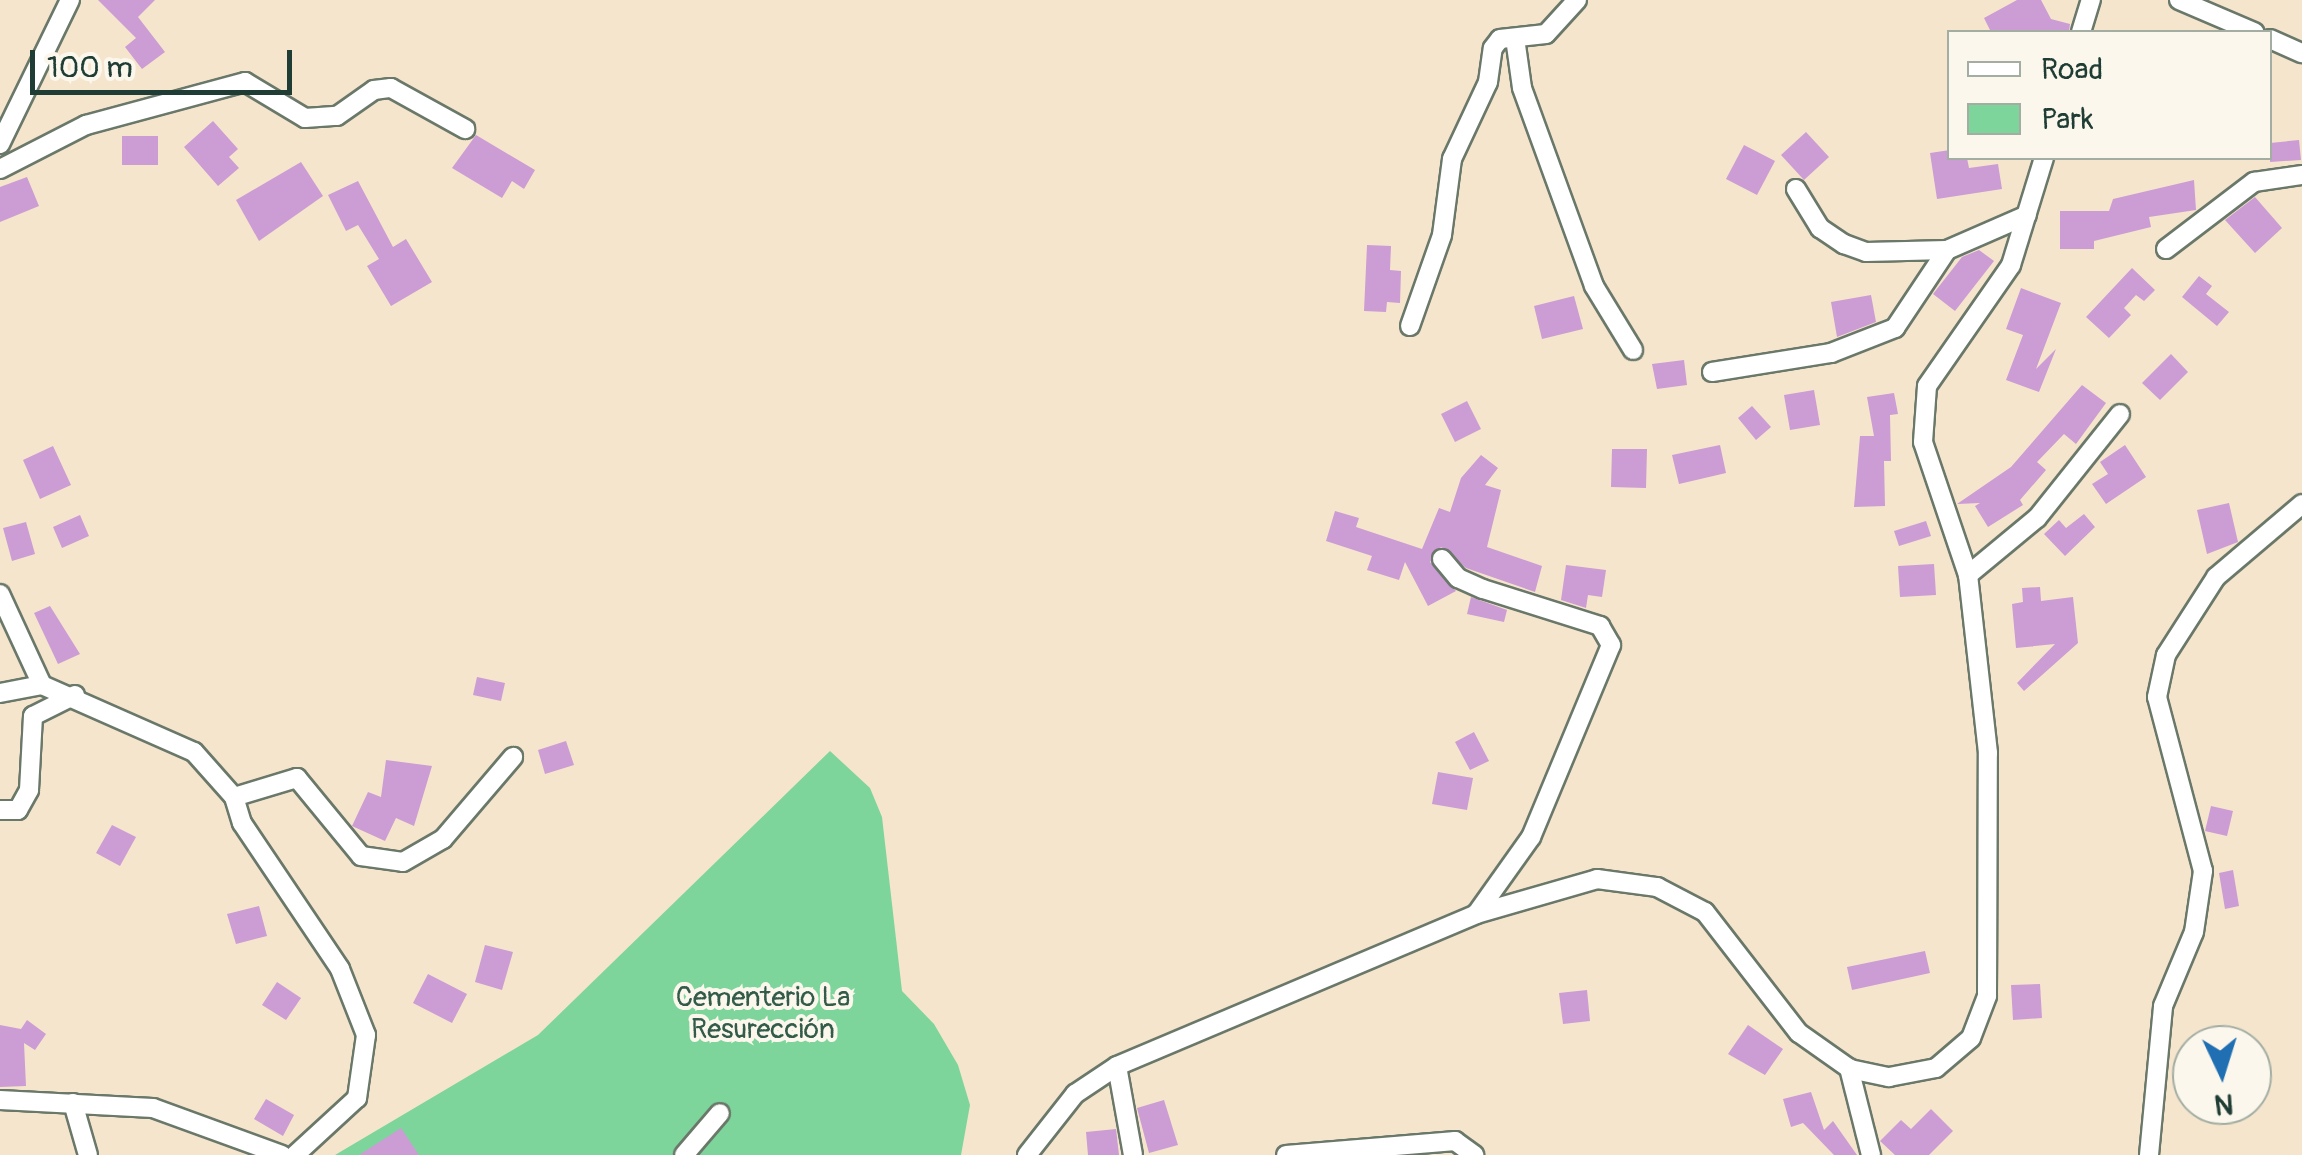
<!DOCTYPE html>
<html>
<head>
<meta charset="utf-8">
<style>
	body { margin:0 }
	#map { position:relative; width:2302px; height:1155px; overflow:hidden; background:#f5e5cd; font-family:Pangolin,sans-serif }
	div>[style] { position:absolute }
	.green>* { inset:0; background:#7dd59b }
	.building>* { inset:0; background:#cc9cd4 }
	.roads { filter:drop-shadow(2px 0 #6a786a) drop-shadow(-2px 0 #6a786a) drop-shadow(0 2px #6a786a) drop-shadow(0 -2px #6a786a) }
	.minor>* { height:18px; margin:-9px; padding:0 9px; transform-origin:9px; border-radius:9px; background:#fff }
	span { translate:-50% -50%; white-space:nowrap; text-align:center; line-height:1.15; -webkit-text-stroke:8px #fbf7ec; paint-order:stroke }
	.park-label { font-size:28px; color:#325b49 }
	.legend { position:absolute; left:1947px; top:30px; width:325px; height:130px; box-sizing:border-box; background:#fbf7ec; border:2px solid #a3ada2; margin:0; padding:12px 18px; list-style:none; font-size:30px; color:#1f3d34 }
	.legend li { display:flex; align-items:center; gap:20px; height:50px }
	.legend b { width:50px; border:2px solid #a3ada2 }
	.north { position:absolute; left:2172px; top:1025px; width:100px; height:100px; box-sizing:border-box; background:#fbf7ec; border:2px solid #a3ada2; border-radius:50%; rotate:176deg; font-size:28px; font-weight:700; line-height:40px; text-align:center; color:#1f3d34 }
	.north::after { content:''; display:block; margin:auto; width:35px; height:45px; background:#1f6fb2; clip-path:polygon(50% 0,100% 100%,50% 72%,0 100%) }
	.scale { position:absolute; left:30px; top:50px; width:262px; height:45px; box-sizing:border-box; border:5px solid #1f3d34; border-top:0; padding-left:12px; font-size:30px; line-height:35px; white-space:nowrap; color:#1f3d34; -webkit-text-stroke:8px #fbf7ec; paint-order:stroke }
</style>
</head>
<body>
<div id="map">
	<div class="green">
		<i style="clip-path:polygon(830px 751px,870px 788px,882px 817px,902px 991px,934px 1024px,958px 1065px,970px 1105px,961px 1155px,335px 1155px,538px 1035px)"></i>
	</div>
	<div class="building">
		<i style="clip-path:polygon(98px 0,155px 0,138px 17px,165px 52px,142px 69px,125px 47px,136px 38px)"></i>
		<i style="clip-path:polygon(2017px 0,2041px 0,2051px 19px,2070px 24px,2069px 32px,1991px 32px,1984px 18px)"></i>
		<i style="clip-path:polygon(213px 121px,238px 149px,229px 157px,239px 168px,218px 186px,184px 147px)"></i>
		<i style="clip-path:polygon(1806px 132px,1829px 157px,1804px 180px,1781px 155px)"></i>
		<i style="clip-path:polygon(476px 135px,535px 170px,524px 189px,512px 181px,502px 198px,452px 168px)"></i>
		<i style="clip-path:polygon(122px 136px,158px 136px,158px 165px,122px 165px)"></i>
		<i style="clip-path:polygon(2299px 140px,2301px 160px,2270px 162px,2270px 143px)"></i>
		<i style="clip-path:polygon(1744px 145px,1775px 161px,1757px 195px,1726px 179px)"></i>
		<i style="clip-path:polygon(1950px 150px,1950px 158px,1967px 158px,1969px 168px,1998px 164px,2002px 189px,1937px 199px,1930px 153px)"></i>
		<i style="clip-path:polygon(301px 162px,323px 196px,259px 241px,236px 200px)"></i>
		<i style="clip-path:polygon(27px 177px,39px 206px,0 222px,0 187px)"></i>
		<i style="clip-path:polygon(2194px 180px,2196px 210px,2149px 217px,2151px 227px,2094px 241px,2094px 249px,2060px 249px,2060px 211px,2109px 211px,2113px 199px)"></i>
		<i style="clip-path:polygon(358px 181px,393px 247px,406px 239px,432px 282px,391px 306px,367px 266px,379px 259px,358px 225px,346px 231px,328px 195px)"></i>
		<i style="clip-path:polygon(2255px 197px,2282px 228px,2255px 253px,2225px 220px)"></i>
		<i style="clip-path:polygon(1367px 245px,1391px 246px,1390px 270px,1401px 271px,1400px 303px,1387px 302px,1386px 312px,1364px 311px)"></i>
		<i style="clip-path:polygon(1979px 250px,1994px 261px,1955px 311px,1933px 294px,1962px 257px)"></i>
		<i style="clip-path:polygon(2132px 268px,2155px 290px,2144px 301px,2136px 295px,2124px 308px,2131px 315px,2109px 338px,2086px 317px)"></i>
		<i style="clip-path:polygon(2199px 276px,2212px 286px,2206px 294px,2229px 312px,2217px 326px,2182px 297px)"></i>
		<i style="clip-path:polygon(2021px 288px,2061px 303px,2036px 369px,2056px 349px,2039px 392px,2006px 380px,2023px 335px,2006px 329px)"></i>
		<i style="clip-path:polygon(1871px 295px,1876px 322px,1837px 337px,1831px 302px)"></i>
		<i style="clip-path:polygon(1574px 296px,1583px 329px,1542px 339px,1534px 306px)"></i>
		<i style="clip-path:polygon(2171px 354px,2188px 372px,2160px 400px,2142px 383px)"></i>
		<i style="clip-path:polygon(1684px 360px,1687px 385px,1657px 389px,1652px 364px)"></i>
		<i style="clip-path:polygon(2082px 385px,2106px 403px,2076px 444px,2064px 434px,2037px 462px,2046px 470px,2020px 500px,2023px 505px,1988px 527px,1975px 506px,1980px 503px,1957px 504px,2011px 467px)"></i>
		<i style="clip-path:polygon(1814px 390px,1820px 425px,1790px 430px,1784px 395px)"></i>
		<i style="clip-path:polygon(1894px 393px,1898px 414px,1890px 415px,1891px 461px,1884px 461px,1885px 506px,1854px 507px,1860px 436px,1874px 436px,1867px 397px)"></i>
		<i style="clip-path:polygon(1467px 401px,1481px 429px,1455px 442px,1441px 414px)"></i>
		<i style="clip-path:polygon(1752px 406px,1771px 427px,1756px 440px,1738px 418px)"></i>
		<i style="clip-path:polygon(1720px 445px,1726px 473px,1679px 484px,1672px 455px)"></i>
		<i style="clip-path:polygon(2125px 445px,2146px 477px,2106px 504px,2092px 484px,2108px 474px,2100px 462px)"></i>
		<i style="clip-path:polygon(53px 446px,71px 485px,40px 499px,23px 460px)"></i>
		<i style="clip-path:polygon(1612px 449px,1647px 449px,1646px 488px,1611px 487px)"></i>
		<i style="clip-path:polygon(1481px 455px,1498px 468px,1485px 485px,1501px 490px,1487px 547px,1542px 566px,1535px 592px,1466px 568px,1441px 547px,1430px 562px,1456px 591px,1428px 606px,1405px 562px,1399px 580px,1367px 570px,1372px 556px,1326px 541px,1335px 511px,1359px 518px,1356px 527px,1422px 549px,1439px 508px,1450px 512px,1461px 478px)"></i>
		<i style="clip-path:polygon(2229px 503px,2238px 542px,2207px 554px,2197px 510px)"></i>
		<i style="clip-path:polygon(2084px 514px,2095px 527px,2065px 556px,2044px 534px,2059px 520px,2066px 528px)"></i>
		<i style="clip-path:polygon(80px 515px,89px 536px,62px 548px,53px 527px)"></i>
		<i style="clip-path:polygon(1926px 521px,1931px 536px,1899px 546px,1894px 531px)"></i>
		<i style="clip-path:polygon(26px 522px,35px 554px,12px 561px,3px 528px)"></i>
		<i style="clip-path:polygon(1934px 564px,1936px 595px,1900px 597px,1898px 566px)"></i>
		<i style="clip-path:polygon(1566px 565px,1606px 570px,1602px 597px,1588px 595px,1586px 608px,1561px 600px)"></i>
		<i style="clip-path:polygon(2040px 587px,2041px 601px,2073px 597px,2078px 643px,2024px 691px,2017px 683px,2055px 644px,2016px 648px,2012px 604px,2023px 602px,2022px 588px)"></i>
		<i style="clip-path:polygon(1471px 597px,1507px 610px,1504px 622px,1467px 614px)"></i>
		<i style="clip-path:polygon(50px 606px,80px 654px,58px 664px,34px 613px)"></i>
		<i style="clip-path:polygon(477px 677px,505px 683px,501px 701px,473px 695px)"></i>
		<i style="clip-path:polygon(1474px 732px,1489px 761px,1470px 770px,1455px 742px)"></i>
		<i style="clip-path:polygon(566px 741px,574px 765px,545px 774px,538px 750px)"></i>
		<i style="clip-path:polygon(386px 760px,432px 766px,414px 826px,396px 818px,385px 841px,352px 826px,368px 792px,381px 797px)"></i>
		<i style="clip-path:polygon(1438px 772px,1473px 778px,1467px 810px,1432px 804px)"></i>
		<i style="clip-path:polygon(2211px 806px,2233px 811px,2227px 836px,2205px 831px)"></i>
		<i style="clip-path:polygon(112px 825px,136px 837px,120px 866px,96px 853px)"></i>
		<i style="clip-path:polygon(2233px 870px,2239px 906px,2225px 909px,2219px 873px)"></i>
		<i style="clip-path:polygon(259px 906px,267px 936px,236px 944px,227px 914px)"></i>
		<i style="clip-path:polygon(485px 945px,513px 952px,502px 990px,475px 982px)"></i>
		<i style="clip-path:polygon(1925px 951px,1930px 973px,1852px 990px,1847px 967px)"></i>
		<i style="clip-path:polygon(428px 974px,467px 994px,452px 1023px,413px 1003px)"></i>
		<i style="clip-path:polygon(277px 982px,301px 998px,286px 1020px,262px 1005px)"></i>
		<i style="clip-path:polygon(2040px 984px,2042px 1018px,2013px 1020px,2011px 985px)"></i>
		<i style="clip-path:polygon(1587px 990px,1590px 1021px,1563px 1024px,1559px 993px)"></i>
		<i style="clip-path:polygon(27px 1020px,46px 1034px,35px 1050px,24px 1043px,26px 1086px,0 1087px,0 1025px,21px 1029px)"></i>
		<i style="clip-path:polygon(1748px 1025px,1783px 1049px,1765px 1075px,1728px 1054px)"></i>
		<i style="clip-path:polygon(1811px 1092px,1824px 1130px,1833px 1121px,1857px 1155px,1834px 1155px,1803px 1123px,1791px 1127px,1783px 1099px)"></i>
		<i style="clip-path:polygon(266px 1099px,294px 1115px,283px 1136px,254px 1119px)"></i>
		<i style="clip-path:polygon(1164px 1100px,1178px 1145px,1149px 1153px,1137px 1108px)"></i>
		<i style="clip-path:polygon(1931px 1109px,1953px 1131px,1929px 1155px,1895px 1155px,1880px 1141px,1901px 1120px,1911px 1129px)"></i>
		<i style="clip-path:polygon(401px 1128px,419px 1155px,359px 1155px)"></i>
		<i style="clip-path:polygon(1116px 1129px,1119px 1155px,1088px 1155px,1086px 1132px)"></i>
	</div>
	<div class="roads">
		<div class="minor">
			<i style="left:2179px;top:0;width:82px;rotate:23.1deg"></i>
			<i style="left:2081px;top:32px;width:34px;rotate:-73deg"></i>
			<i style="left:1515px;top:38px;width:50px;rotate:82deg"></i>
			<i style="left:1522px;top:88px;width:211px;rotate:70deg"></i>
			<i style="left:1594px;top:286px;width:75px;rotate:58.6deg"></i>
			<i style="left:2270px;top:39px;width:35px;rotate:24deg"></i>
			<i style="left:0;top:144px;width:160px;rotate:-64.1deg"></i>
			<i style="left:0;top:169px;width:97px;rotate:-27.1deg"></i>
			<i style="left:86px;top:125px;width:165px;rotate:-15.1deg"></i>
			<i style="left:245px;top:82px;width:70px;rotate:31deg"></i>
			<i style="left:305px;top:118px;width:32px;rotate:-4deg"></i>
			<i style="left:337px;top:116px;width:45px;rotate:-35.1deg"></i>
			<i style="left:374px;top:90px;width:17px;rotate:-7deg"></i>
			<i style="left:391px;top:88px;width:85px;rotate:29deg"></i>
			<i style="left:1796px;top:189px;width:46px;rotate:58.4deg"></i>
			<i style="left:1820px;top:228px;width:29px;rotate:34deg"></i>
			<i style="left:1844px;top:244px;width:23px;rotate:20deg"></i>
			<i style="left:1866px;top:252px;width:81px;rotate:-1.4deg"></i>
			<i style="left:2166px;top:249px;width:111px;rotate:-37.3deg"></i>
			<i style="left:2254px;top:182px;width:49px;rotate:-8.3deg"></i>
			<i style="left:1410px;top:326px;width:96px;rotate:-70.6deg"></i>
			<i style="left:1442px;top:235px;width:77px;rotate:-82.5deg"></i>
			<i style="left:1452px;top:159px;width:85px;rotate:-64.9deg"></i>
			<i style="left:1488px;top:82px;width:34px;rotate:-82deg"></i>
			<i style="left:1493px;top:48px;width:11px;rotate:-52deg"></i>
			<i style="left:1500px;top:39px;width:46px;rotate:-6.2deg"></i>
			<i style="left:1546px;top:34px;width:46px;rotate:-47.6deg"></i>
			<i style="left:1712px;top:372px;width:121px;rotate:-9.1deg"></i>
			<i style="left:1831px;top:353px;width:69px;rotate:-21.3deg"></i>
			<i style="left:1895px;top:328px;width:94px;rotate:-56.3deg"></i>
			<i style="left:1947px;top:250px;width:87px;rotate:-23.6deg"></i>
			<i style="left:1442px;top:559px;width:25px;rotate:50deg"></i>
			<i style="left:1458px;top:578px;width:27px;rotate:24deg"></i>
			<i style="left:1483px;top:589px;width:123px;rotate:17.5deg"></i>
			<i style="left:1600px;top:626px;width:22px;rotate:60deg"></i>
			<i style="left:1611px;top:645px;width:208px;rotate:112.6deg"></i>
			<i style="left:1531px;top:837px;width:93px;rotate:125.4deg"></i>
			<i style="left:1968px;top:575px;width:89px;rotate:-39.6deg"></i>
			<i style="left:2037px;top:518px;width:133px;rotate:-51.4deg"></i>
			<i style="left:0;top:594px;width:100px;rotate:65.2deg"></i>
			<i style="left:42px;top:685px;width:166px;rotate:23.8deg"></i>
			<i style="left:194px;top:752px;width:60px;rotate:48.4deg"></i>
			<i style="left:234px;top:797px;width:27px;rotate:73deg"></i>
			<i style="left:242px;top:823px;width:176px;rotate:56.1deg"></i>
			<i style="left:340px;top:969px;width:71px;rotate:68.5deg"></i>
			<i style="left:366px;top:1035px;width:64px;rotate:98.1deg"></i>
			<i style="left:357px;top:1098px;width:84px;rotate:137.4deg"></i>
			<i style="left:0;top:693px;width:43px;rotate:-10.8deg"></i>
			<i style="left:234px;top:797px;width:66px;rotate:-16.8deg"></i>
			<i style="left:297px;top:778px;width:101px;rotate:50.6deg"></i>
			<i style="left:361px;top:856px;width:42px;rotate:8.1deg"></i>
			<i style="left:403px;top:862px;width:46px;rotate:-29.9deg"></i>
			<i style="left:443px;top:839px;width:108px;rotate:-49.5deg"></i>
			<i style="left:0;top:810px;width:18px"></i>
			<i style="left:18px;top:810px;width:23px;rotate:-61deg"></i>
			<i style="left:29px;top:790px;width:74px;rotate:-86.9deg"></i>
			<i style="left:33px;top:716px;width:47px;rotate:-26.6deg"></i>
			<i style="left:1117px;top:1066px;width:90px;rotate:79.8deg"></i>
			<i style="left:1849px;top:1068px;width:90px;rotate:75.8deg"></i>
			<i style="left:0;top:1100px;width:153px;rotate:3deg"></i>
			<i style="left:153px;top:1108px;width:137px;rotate:20deg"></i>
			<i style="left:73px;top:1103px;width:54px;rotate:73.9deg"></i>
			<i style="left:684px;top:1155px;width:55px;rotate:-49.4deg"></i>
			<i style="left:1027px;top:1155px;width:78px;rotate:-51.8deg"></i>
			<i style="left:1075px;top:1094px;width:50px;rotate:-33.7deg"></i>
			<i style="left:1117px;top:1066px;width:390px;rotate:-22.9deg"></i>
			<i style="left:1476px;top:914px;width:126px;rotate:-16.1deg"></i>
			<i style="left:1597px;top:879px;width:61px;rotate:7.6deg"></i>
			<i style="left:1657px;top:887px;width:54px;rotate:27.5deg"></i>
			<i style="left:1705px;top:912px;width:153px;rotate:52.2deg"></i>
			<i style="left:1799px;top:1033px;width:62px;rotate:35.2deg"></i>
			<i style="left:1850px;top:1069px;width:40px;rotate:12deg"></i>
			<i style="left:1889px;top:1077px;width:48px;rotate:-10.8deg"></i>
			<i style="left:1936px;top:1068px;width:46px;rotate:-40.6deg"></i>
			<i style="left:1971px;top:1038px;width:45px;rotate:-69.1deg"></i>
			<i style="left:1987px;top:996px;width:243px;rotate:-89.8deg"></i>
			<i style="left:1988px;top:753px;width:179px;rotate:-96.4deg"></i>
			<i style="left:1968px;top:575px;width:140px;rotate:-108.7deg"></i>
			<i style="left:1923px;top:442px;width:56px;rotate:-85.9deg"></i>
			<i style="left:1927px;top:386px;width:147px;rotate:-55.2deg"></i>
			<i style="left:2011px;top:265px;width:112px;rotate:-72.9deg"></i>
			<i style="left:1286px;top:1155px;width:170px;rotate:-4.7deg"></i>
			<i style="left:1455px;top:1141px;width:24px;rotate:36deg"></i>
			<i style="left:2149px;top:1155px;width:150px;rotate:-84.6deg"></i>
			<i style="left:2163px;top:1006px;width:80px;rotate:-67.3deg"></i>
			<i style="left:2194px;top:932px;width:62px;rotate:-81.6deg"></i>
			<i style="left:2203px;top:871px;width:180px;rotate:-104.8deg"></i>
			<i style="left:2157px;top:697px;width:43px;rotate:-77.9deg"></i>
			<i style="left:2166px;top:655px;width:93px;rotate:-57.3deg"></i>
			<i style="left:2216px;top:577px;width:113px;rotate:-40.3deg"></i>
		</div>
	</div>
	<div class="park-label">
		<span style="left:763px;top:1014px">Cementerio La<br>Resurección</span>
	</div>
	<ul class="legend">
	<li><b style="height:12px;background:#fff"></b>Road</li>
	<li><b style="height:28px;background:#7dd59b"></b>Park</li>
	</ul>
	<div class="north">N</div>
	<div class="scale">100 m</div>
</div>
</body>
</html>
